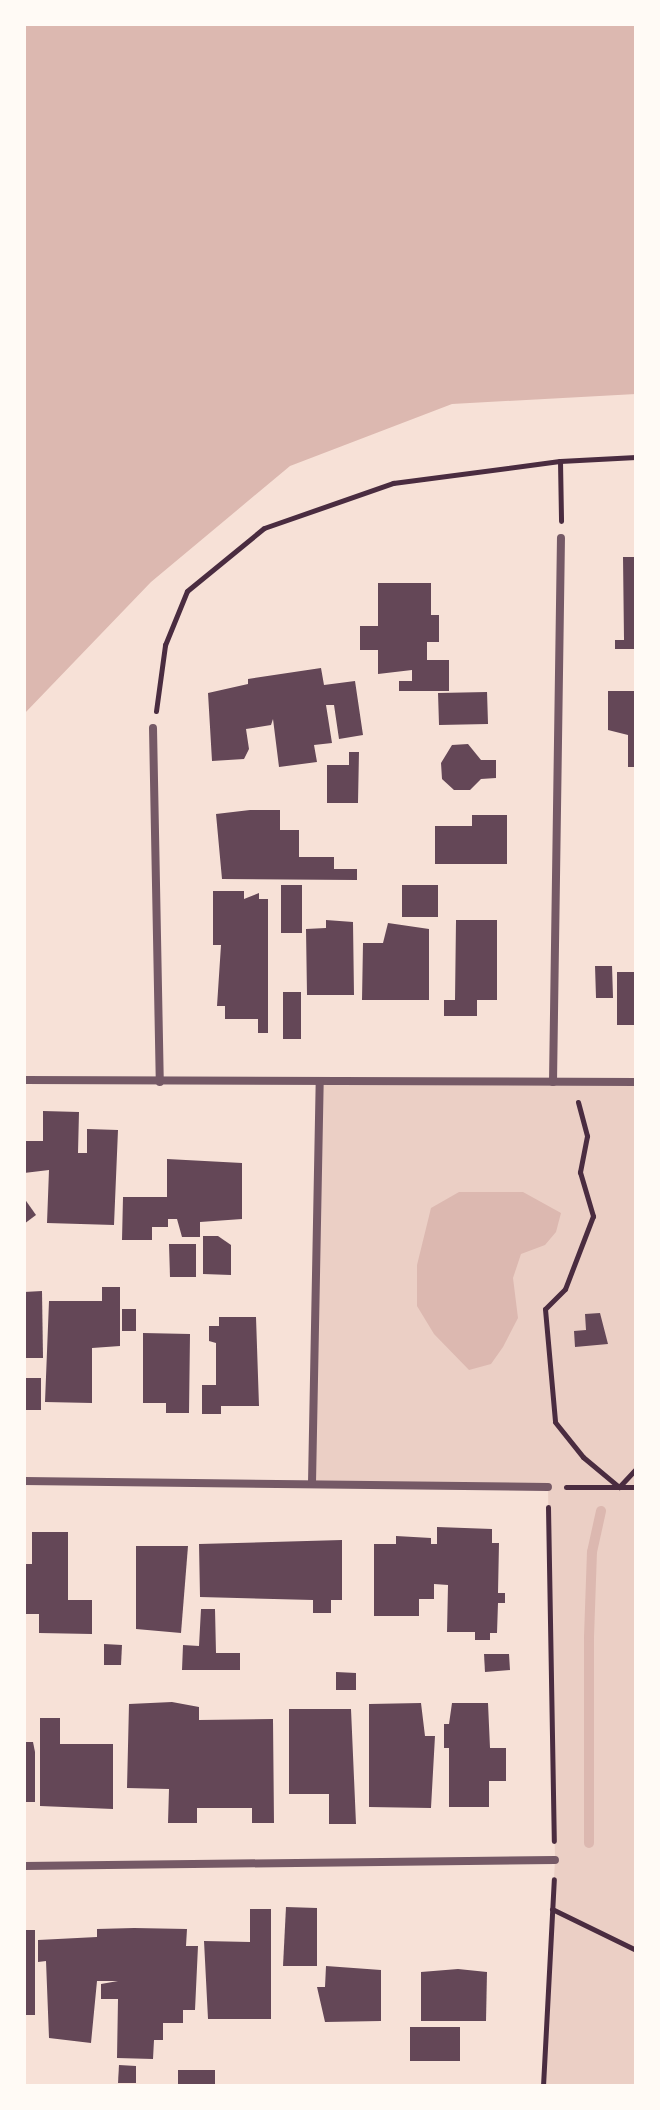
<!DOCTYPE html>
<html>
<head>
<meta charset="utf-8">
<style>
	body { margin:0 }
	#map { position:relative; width:660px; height:2110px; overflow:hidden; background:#f7e1d7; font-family:"Sofia Sans Condensed",sans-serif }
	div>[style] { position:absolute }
	.green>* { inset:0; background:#ebcfc5 }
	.water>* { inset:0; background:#dcb8b0 }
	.stream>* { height:10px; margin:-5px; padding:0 5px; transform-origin:5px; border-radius:5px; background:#dcb8b0 }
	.building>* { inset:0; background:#644757 }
	.path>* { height:5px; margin:-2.5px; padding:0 2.5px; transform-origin:2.5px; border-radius:2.5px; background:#4a2c40 }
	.minor>* { height:8px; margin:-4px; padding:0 4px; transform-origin:4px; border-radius:4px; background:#755966 }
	span { translate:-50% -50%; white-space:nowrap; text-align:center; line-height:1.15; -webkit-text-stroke:7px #fffaf5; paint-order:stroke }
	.frame { position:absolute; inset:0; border:26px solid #fffaf5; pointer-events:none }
</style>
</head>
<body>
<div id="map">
	<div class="green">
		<i style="clip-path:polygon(320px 1081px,636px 1082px,636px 2086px,543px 2086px,555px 1860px,548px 1488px,312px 1483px)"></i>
	</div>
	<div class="water">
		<i style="clip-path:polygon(24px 24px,636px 24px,636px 394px,452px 404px,290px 466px,151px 582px,24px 714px)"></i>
		<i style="clip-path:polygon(459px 1192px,523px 1192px,561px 1213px,556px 1232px,545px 1245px,521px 1254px,513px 1278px,518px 1318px,503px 1347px,491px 1364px,469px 1370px,434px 1334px,417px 1306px,417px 1265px,431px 1208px)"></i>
	</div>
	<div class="stream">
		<i style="left:589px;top:1843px;width:206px;rotate:-90deg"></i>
		<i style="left:589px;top:1637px;width:85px;rotate:-88deg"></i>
		<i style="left:592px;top:1552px;width:42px;rotate:-77.6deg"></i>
	</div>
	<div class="building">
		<i style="clip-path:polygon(623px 557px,636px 557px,636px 649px,615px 649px,615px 640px,624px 640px)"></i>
		<i style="clip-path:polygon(378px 583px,431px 583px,431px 615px,439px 615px,439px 642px,427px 642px,427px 660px,449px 660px,449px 691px,399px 691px,399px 681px,412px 681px,412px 670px,378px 674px,378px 650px,360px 650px,360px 626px,378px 626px)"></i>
		<i style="clip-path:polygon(321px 668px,324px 685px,355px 681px,363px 735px,339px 739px,334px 705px,326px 705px,332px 743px,314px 745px,317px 762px,279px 767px,273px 719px,271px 725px,246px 729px,249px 749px,244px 759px,212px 761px,208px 693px,248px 684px,248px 679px)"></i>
		<i style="clip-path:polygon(608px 691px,636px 691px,636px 767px,628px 767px,628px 735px,608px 730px)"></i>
		<i style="clip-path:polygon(487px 692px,488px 724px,439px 725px,438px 693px)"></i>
		<i style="clip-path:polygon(468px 744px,481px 760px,496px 760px,496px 778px,481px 779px,470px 790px,454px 790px,442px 779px,441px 763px,452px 745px)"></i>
		<i style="clip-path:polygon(349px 752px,359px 752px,358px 803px,327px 803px,327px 765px,349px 765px)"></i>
		<i style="clip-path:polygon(250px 810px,280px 810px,280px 830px,299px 830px,299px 857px,334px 857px,334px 869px,357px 869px,357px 880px,222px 879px,216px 814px)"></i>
		<i style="clip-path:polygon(472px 815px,507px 815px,507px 864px,435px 864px,435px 826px,472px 826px)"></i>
		<i style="clip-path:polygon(281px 885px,302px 885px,302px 933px,281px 933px)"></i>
		<i style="clip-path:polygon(402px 885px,438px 885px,438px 917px,402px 917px)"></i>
		<i style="clip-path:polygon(213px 891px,244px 891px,244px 899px,259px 893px,259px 899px,268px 899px,268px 1033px,258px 1033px,258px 1019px,225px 1019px,225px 1006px,217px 1006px,221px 945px,213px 945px)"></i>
		<i style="clip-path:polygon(326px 920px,353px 922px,354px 995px,307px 995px,306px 929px,326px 928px)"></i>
		<i style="clip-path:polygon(456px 920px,497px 920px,497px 1000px,477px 1000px,477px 1016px,444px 1016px,444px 1000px,455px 1000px)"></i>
		<i style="clip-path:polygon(388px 923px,429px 929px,429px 1000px,362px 1000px,363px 943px,383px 943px)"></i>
		<i style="clip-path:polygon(595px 966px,612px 966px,613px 998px,596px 998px)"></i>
		<i style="clip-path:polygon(617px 972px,636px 972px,636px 1025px,617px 1025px)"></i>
		<i style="clip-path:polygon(283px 992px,301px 992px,301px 1039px,283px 1039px)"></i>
		<i style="clip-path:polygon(43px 1111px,79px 1112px,78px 1153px,87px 1153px,87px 1129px,118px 1130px,114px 1225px,47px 1223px,49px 1170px,24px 1173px,24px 1141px,43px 1141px)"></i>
		<i style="clip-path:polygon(167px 1159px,242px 1163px,242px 1219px,200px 1222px,200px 1237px,182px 1237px,177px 1219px,168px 1219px,168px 1227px,152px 1227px,152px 1240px,122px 1240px,123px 1197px,167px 1197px)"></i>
		<i style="clip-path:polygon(24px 1198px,36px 1215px,24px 1224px)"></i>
		<i style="clip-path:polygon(203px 1236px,218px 1236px,231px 1245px,231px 1275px,203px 1274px)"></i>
		<i style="clip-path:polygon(169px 1244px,196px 1244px,196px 1277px,170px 1277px)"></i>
		<i style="clip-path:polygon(102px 1287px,120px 1287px,120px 1346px,92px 1348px,92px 1403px,45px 1402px,49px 1301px,102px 1301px)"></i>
		<i style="clip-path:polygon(42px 1291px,43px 1358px,24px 1358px,24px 1292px)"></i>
		<i style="clip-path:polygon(122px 1309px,136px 1309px,136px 1331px,122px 1331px)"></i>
		<i style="clip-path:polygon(600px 1313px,608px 1344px,575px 1347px,574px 1331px,586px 1330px,585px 1314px)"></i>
		<i style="clip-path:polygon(219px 1317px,256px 1317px,259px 1406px,221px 1406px,221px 1414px,202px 1414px,202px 1385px,216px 1385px,216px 1343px,209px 1341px,209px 1326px,219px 1326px)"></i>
		<i style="clip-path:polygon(143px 1333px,190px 1334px,189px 1413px,166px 1413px,166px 1403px,143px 1403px)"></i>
		<i style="clip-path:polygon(26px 1378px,41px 1378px,41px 1410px,26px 1410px)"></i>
		<i style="clip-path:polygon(437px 1527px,492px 1529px,492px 1543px,499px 1543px,498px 1593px,505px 1593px,505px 1603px,498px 1603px,497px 1633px,490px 1633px,490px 1640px,475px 1640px,475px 1632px,447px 1632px,448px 1585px,434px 1584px,434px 1599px,419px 1599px,419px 1616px,374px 1616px,374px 1544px,396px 1544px,396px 1536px,431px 1538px,431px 1544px,437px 1544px)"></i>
		<i style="clip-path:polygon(32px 1532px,68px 1532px,68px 1600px,92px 1600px,92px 1634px,39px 1633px,39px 1614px,24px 1614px,24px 1564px,32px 1564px)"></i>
		<i style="clip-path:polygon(342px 1540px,342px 1600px,331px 1600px,331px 1613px,313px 1613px,313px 1600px,200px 1597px,199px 1544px)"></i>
		<i style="clip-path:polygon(136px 1546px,188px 1546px,181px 1633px,136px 1629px)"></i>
		<i style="clip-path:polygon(201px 1609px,215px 1609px,216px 1653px,240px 1653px,240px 1670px,182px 1670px,183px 1645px,199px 1646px)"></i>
		<i style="clip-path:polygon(104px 1644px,122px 1645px,121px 1665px,104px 1665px)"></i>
		<i style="clip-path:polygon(484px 1654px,509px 1654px,510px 1670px,485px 1672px)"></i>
		<i style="clip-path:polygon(336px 1672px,356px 1673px,356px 1690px,336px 1690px)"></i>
		<i style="clip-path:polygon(172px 1702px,199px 1707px,199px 1720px,273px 1719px,274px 1823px,252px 1823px,252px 1808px,197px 1808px,197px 1823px,168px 1823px,169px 1789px,127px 1788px,129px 1704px)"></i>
		<i style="clip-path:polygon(421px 1703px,425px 1736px,435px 1736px,431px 1808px,369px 1807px,369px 1704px)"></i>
		<i style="clip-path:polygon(452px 1703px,488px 1703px,490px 1748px,506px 1748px,506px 1781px,489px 1781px,489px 1807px,449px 1807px,449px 1748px,444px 1748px,444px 1724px,449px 1724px)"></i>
		<i style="clip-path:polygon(289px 1709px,351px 1709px,356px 1824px,329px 1824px,329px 1794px,289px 1794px)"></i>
		<i style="clip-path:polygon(40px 1718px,60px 1718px,60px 1744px,113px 1744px,113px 1809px,40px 1806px)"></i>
		<i style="clip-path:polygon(24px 1742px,33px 1742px,35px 1752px,35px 1802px,24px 1802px)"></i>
		<i style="clip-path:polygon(286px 1907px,317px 1908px,317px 1966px,283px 1966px)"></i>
		<i style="clip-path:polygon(250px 1909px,271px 1909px,271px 2019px,208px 2019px,204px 1941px,250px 1942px)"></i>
		<i style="clip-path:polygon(134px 1928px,187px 1929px,186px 1946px,198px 1946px,195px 2010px,183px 2010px,183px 2023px,163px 2023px,163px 2040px,154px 2040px,153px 2059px,117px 2058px,118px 1999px,101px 1999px,101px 1984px,118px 1981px,97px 1981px,91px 2043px,49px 2038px,46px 1961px,38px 1962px,38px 1940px,97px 1937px,97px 1929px)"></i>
		<i style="clip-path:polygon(24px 1930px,35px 1930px,35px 2015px,24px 2015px)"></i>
		<i style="clip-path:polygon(326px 1966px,381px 1970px,381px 2021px,325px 2022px,317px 1987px,325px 1987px)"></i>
		<i style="clip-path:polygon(458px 1969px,487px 1972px,486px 2021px,421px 2021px,421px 1972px)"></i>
		<i style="clip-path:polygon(410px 2027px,460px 2027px,460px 2061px,410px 2061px)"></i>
		<i style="clip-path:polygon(119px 2065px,136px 2066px,136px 2083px,118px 2083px)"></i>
		<i style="clip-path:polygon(178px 2070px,215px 2070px,215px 2086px,178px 2086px)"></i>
	</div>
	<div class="path">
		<i style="left:560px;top:461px;width:60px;rotate:89deg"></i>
		<i style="left:156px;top:711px;width:67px;rotate:-82.2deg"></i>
		<i style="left:165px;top:645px;width:58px;rotate:-67.8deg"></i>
		<i style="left:187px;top:591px;width:99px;rotate:-39.3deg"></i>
		<i style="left:264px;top:528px;width:137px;rotate:-19.2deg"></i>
		<i style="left:393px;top:483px;width:168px;rotate:-7.5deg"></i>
		<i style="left:560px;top:461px;width:76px;rotate:-3deg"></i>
		<i style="left:578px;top:1102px;width:35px;rotate:75deg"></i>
		<i style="left:587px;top:1136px;width:37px;rotate:101deg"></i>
		<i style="left:580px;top:1172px;width:46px;rotate:73.5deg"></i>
		<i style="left:593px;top:1216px;width:78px;rotate:111deg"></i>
		<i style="left:565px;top:1289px;width:28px;rotate:135deg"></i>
		<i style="left:545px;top:1309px;width:113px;rotate:84.9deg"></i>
		<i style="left:555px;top:1422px;width:45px;rotate:51.3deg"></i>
		<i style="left:583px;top:1457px;width:47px;rotate:39.8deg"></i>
		<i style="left:619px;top:1487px;width:25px;rotate:-47deg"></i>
		<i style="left:566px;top:1487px;width:70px"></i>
		<i style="left:548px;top:1507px;width:334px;rotate:89deg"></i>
		<i style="left:552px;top:1909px;width:93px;rotate:26deg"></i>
		<i style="left:543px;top:2086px;width:207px;rotate:-87deg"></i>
	</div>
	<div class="minor">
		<i style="left:153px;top:728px;width:354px;rotate:88.9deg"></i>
		<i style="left:24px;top:1080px;width:612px;rotate:0.19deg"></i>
		<i style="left:553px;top:1082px;width:544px;rotate:-89.16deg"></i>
		<i style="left:24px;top:1481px;width:524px;rotate:0.66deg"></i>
		<i style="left:312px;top:1483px;width:402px;rotate:-88.9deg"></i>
		<i style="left:24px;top:1866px;width:531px;rotate:-0.65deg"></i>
	</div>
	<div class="frame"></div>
</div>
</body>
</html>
